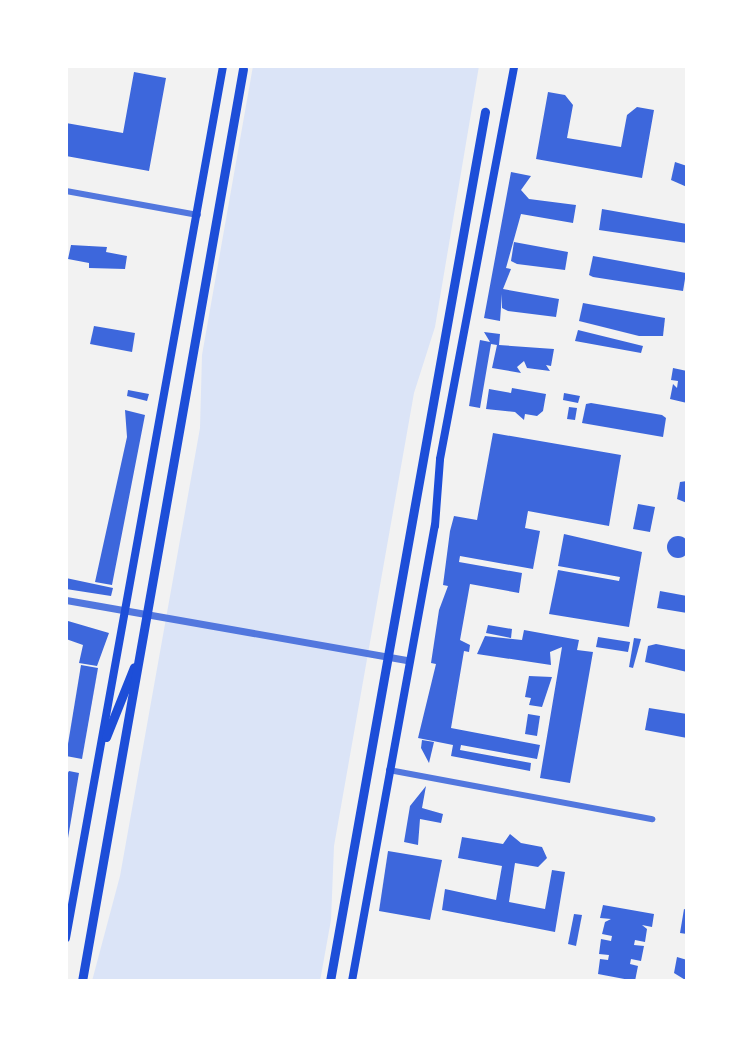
<!DOCTYPE html>
<html>
<head>
<meta charset="utf-8">
<style>
	body { margin:0 }
	#map { position:relative; width:753px; height:1047px; overflow:hidden; background:#f2f2f2; font-family:Karla,sans-serif }
	div>[style] { position:absolute }
	.green>* { inset:0; background:#dbe4f7 }
	.building>* { inset:0; background:#3d67dc }
	.round { border-radius:50% }
	.minor>* { height:6px; margin:-3px; padding:0 3px; transform-origin:3px; border-radius:3px; background:#5277de }
	.tertiary>* { height:7px; margin:-3.5px; padding:0 3.5px; transform-origin:3.5px; border-radius:3.5px; background:#5277de }
	.secondary>* { height:8px; margin:-4px; padding:0 4px; transform-origin:4px; border-radius:4px; background:#1d4ed8 }
	.primary>* { height:9px; margin:-4.5px; padding:0 4.5px; transform-origin:4.5px; border-radius:4.5px; background:#1d4ed8 }
	span { translate:-50% -50%; white-space:nowrap; text-align:center; line-height:1.15; -webkit-text-stroke:8px #fff; paint-order:stroke }
	.frame { position:absolute; inset:0; border:68px solid #fff; pointer-events:none }
</style>
</head>
<body>
<div id="map">
	<div class="green">
		<i style="clip-path:polygon(253px 66px,479px 66px,435px 327px,414px 393px,334px 846px,331px 920px,320px 981px,92px 981px,120px 876px,200px 428px,202px 355px)"></i>
	</div>
	<div class="building">
		<i style="clip-path:polygon(134px 72px,166px 78px,149px 171px,66px 156px,66px 123px,123px 133px)"></i>
		<i style="clip-path:polygon(548px 92px,565px 95px,573px 105px,567px 138px,621px 147px,627px 115px,637px 107px,654px 110px,642px 178px,536px 159px)"></i>
		<i style="clip-path:polygon(675px 162px,687px 166px,687px 187px,671px 180px)"></i>
		<i style="clip-path:polygon(511px 172px,531px 176px,521px 190px,529px 199px,576px 205px,573px 223px,521px 214px,506px 268px,511px 269px,503px 289px,559px 299px,556px 317px,508px 311px,502px 308px,502px 294px,500px 321px,484px 318px)"></i>
		<i style="clip-path:polygon(602px 209px,687px 224px,687px 243px,599px 230px)"></i>
		<i style="clip-path:polygon(514px 242px,568px 252px,565px 270px,517px 264px,511px 261px)"></i>
		<i style="clip-path:polygon(71px 245px,107px 247px,106px 252px,127px 256px,125px 269px,89px 268px,89px 263px,68px 259px)"></i>
		<i style="clip-path:polygon(593px 256px,686px 273px,683px 291px,593px 277px,589px 275px)"></i>
		<i style="clip-path:polygon(583px 303px,665px 318px,663px 336px,639px 336px,579px 321px)"></i>
		<i style="clip-path:polygon(94px 326px,135px 333px,132px 352px,90px 344px)"></i>
		<i style="clip-path:polygon(578px 330px,643px 346px,641px 353px,575px 341px)"></i>
		<i style="clip-path:polygon(484px 332px,500px 334px,499px 345px,554px 349px,551px 366px,546px 365px,550px 371px,527px 368px,524px 361px,517px 367px,521px 373px,492px 368px,497px 345px,491px 344px,480px 408px,469px 406px,480px 340px,490px 342px)"></i>
		<i style="clip-path:polygon(673px 368px,687px 371px,687px 403px,670px 399px,673px 384px,677px 388px,678px 381px,671px 380px)"></i>
		<i style="clip-path:polygon(512px 388px,546px 394px,543px 411px,537px 416px,525px 414px,524px 420px,515px 412px,486px 409px,489px 389px,511px 393px)"></i>
		<i style="clip-path:polygon(128px 390px,149px 394px,147px 401px,127px 396px)"></i>
		<i style="clip-path:polygon(564px 393px,580px 396px,578px 403px,563px 400px)"></i>
		<i style="clip-path:polygon(591px 403px,662px 415px,666px 418px,663px 437px,582px 423px,586px 404px)"></i>
		<i style="clip-path:polygon(569px 407px,577px 408px,575px 420px,567px 419px)"></i>
		<i style="clip-path:polygon(125px 410px,145px 415px,112px 585px,95px 582px,127px 437px)"></i>
		<i style="clip-path:polygon(493px 433px,621px 455px,609px 526px,528px 511px,525px 528px,540px 531px,533px 569px,460px 556px,459px 562px,522px 573px,519px 593px,470px 584px,460px 640px,470px 645px,469px 652px,464px 651px,451px 728px,540px 745px,537px 759px,461px 745px,460px 750px,531px 763px,530px 771px,451px 756px,453px 745px,418px 738px,436px 664px,431px 663px,439px 610px,448px 586px,443px 585px,450px 531px,454px 516px,477px 520px)"></i>
		<i style="clip-path:polygon(687px 481px,687px 503px,677px 499px,680px 482px)"></i>
		<i style="clip-path:polygon(638px 504px,655px 507px,650px 532px,633px 529px)"></i>
		<i style="clip-path:polygon(564px 534px,642px 552px,629px 627px,549px 614px,558px 570px,619px 581px,620px 577px,558px 566px)"></i>
		<i class="round" style="left:667px;top:536px;width:22px;height:22px"></i>
		<i style="clip-path:polygon(66px 578px,113px 588px,111px 596px,66px 589px)"></i>
		<i style="clip-path:polygon(660px 591px,687px 596px,687px 613px,657px 608px)"></i>
		<i style="clip-path:polygon(68px 621px,109px 633px,97px 666px,79px 663px,83px 645px,66px 639px)"></i>
		<i style="clip-path:polygon(488px 625px,512px 629px,511px 638px,486px 633px)"></i>
		<i style="clip-path:polygon(524px 630px,579px 640px,577px 650px,593px 652px,570px 783px,540px 778px,562px 647px,550px 652px,551px 665px,477px 654px,485px 636px,522px 640px)"></i>
		<i style="clip-path:polygon(598px 637px,630px 642px,628px 652px,596px 647px)"></i>
		<i style="clip-path:polygon(634px 638px,641px 639px,633px 668px,629px 667px)"></i>
		<i style="clip-path:polygon(656px 644px,687px 650px,687px 672px,645px 662px,648px 646px)"></i>
		<i style="clip-path:polygon(81px 665px,98px 668px,82px 759px,66px 756px)"></i>
		<i style="clip-path:polygon(529px 676px,552px 677px,542px 707px,529px 705px,531px 698px,525px 697px)"></i>
		<i style="clip-path:polygon(649px 708px,687px 714px,687px 738px,645px 730px)"></i>
		<i style="clip-path:polygon(528px 714px,540px 716px,537px 736px,525px 734px)"></i>
		<i style="clip-path:polygon(422px 740px,434px 742px,429px 763px,421px 748px)"></i>
		<i style="clip-path:polygon(69px 771px,79px 773px,68px 838px,66px 776px)"></i>
		<i style="clip-path:polygon(426px 786px,422px 808px,443px 814px,441px 823px,420px 819px,418px 845px,404px 842px,410px 806px)"></i>
		<i style="clip-path:polygon(510px 834px,521px 843px,542px 847px,547px 858px,538px 867px,515px 863px,509px 902px,545px 909px,552px 870px,565px 872px,555px 932px,442px 910px,445px 889px,496px 900px,502px 866px,458px 858px,462px 837px,503px 844px)"></i>
		<i style="clip-path:polygon(388px 851px,442px 860px,430px 920px,379px 911px)"></i>
		<i style="clip-path:polygon(603px 905px,654px 914px,652px 927px,642px 925px,647px 929px,645px 942px,635px 940px,634px 945px,644px 946px,641px 961px,631px 959px,630px 964px,638px 966px,635px 981px,598px 974px,600px 959px,608px 960px,609px 955px,599px 954px,601px 939px,611px 941px,612px 936px,602px 934px,605px 922px,611px 919px,600px 918px)"></i>
		<i style="clip-path:polygon(684px 909px,687px 910px,687px 934px,680px 933px)"></i>
		<i style="clip-path:polygon(574px 914px,582px 915px,576px 946px,568px 944px)"></i>
		<i style="clip-path:polygon(677px 957px,687px 960px,687px 981px,674px 973px)"></i>
	</div>
	<div class="minor">
		<i style="left:66px;top:191px;width:134px;rotate:10.3deg"></i>
		<i style="left:389px;top:770px;width:268px;rotate:10.6deg"></i>
	</div>
	<div class="tertiary">
		<i style="left:66px;top:600px;width:347px;rotate:10deg"></i>
	</div>
	<div class="secondary">
		<i style="left:66px;top:938px;width:886px;rotate:-79.79deg"></i>
		<i style="left:352px;top:981px;width:463px;rotate:-79.7deg"></i>
		<i style="left:435px;top:526px;width:67px;rotate:-85.7deg"></i>
		<i style="left:440px;top:459px;width:400px;rotate:-79.3deg"></i>
	</div>
	<div class="primary">
		<i style="left:106px;top:737px;width:75px;rotate:-68.2deg"></i>
		<i style="left:82px;top:981px;width:926px;rotate:-79.99deg"></i>
		<i style="left:330px;top:981px;width:883px;rotate:-79.89deg"></i>
	</div>
	<div class="frame"></div>
</div>
</body>
</html>
